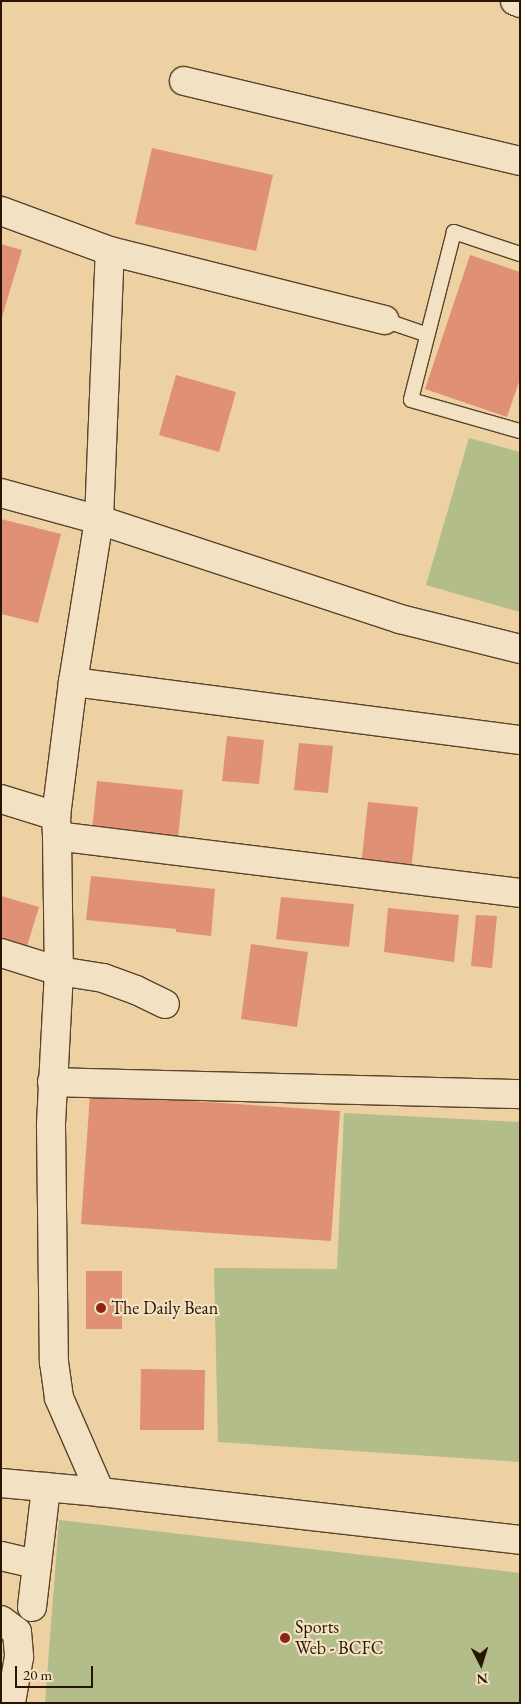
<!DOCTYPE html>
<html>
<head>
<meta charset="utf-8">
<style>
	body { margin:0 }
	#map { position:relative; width:521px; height:1704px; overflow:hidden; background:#edd1a3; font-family:"EB Garamond",serif }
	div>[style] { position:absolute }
	.green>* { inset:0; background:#b2bd8a }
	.building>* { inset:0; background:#e09175 }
	.roads { filter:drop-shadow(1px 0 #5b432a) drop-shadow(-1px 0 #5b432a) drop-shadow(0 1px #5b432a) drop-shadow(0 -1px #5b432a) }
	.service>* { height:14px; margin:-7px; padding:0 7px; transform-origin:7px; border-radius:7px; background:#f3e1c3 }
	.minor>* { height:28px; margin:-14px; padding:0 14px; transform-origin:14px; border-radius:14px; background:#f3e1c3 }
	.dots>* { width:14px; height:14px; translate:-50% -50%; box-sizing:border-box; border:2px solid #f3e1c3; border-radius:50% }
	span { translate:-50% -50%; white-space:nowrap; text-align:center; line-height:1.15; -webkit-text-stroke:4.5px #f3e1c3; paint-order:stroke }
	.poi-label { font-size:18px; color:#2a1402 }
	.left { translate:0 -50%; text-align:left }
	.frame { position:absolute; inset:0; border:2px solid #2a1402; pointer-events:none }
	.north { position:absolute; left:456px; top:1639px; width:50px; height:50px; -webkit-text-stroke:4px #f3e1c3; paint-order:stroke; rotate:175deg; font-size:14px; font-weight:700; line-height:20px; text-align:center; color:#2a1402 }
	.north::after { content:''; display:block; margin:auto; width:18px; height:22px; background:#2a1402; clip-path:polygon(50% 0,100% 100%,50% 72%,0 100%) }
	.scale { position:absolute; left:15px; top:1666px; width:78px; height:22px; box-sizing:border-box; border:2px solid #2a1402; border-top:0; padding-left:6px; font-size:15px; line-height:18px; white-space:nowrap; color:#2a1402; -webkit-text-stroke:4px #f3e1c3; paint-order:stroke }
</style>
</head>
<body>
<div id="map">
	<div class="green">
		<i style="clip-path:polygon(469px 438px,520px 452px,520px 612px,426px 585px)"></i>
		<i style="clip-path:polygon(344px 1113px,520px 1122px,520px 1462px,218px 1442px,214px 1268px,337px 1269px)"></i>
		<i style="clip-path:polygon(59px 1520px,520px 1573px,520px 1703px,45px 1703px)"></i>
	</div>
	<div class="building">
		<i style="clip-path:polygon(152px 148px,273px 175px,256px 251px,135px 224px)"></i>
		<i style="clip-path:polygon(1px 244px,22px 250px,2px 317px,1px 317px)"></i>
		<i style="clip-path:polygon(470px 255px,520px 272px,520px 379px,507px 417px,425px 389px)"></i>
		<i style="clip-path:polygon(176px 375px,236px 392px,219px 452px,159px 435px)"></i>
		<i style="clip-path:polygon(1px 519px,61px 534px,38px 623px,1px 614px)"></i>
		<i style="clip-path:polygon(227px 736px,264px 740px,259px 784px,222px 781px)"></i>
		<i style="clip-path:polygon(299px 743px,333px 746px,328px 793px,294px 790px)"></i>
		<i style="clip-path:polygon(97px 781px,183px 790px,178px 838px,92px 830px)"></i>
		<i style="clip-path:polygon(368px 802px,418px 807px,411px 871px,361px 866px)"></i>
		<i style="clip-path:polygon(91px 876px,215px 889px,211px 936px,176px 932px,176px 929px,86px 920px)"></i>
		<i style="clip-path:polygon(1px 896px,39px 907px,25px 953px,1px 946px)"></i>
		<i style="clip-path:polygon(281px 897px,354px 904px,349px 947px,276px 939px)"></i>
		<i style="clip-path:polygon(388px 908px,459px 915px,454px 962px,384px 952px)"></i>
		<i style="clip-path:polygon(476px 915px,497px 916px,492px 968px,471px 966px)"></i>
		<i style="clip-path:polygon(251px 944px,308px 952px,297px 1027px,241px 1019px)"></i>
		<i style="clip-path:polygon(90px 1094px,340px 1111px,331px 1241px,81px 1224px)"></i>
		<i style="clip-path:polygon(86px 1271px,122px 1271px,122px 1329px,86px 1329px)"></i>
		<i style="clip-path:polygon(141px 1369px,205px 1370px,204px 1430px,140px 1430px)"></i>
	</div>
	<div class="roads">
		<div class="service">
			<i style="left:520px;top:254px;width:70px;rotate:-161.6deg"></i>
			<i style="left:454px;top:232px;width:173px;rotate:104.4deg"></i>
			<i style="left:411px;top:400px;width:113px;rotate:15.9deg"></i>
			<i style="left:384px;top:320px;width:46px;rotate:18.8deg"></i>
		</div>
		<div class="minor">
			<i style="left:515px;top:1px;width:5px;rotate:22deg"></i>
			<i style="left:184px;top:81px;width:345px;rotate:13.4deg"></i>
			<i style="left:1px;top:211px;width:116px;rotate:20.2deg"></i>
			<i style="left:110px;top:251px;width:283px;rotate:14.1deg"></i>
			<i style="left:1px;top:493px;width:102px;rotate:15.4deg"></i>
			<i style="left:99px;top:520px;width:269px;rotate:-87.7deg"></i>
			<i style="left:73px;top:682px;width:451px;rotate:7.4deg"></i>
			<i style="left:1px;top:799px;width:58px;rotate:17.2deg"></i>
			<i style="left:57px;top:836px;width:20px;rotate:-93deg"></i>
			<i style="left:56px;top:816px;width:135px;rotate:-82.8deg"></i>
			<i style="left:73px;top:682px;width:164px;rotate:-80.9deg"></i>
			<i style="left:99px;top:520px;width:317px;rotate:18.2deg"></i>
			<i style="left:400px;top:619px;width:124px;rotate:14deg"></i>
			<i style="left:520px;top:893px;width:466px;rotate:-173deg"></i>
			<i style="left:57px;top:836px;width:135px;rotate:89.2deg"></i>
			<i style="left:59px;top:971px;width:155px;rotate:93deg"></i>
			<i style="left:51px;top:1126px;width:236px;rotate:89.3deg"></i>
			<i style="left:54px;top:1362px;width:36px;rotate:82deg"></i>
			<i style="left:59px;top:1398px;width:103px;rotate:66.4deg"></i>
			<i style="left:100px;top:1492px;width:423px;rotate:6.5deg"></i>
			<i style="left:1px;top:953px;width:61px;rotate:17.2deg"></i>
			<i style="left:59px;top:971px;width:45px;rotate:9deg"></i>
			<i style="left:103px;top:978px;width:35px;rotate:20deg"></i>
			<i style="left:136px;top:990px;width:32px;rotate:26deg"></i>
			<i style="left:52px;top:1082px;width:468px;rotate:1.5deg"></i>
			<i style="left:1px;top:1483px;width:99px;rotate:5.2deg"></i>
			<i style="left:1px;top:1556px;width:37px;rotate:13deg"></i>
			<i style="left:32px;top:1607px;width:121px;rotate:-83.3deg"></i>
			<i style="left:1px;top:1620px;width:20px;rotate:37deg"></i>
			<i style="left:17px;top:1632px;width:25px;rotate:85deg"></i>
			<i style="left:19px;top:1657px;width:47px;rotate:99.9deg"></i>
		</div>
	</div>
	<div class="dots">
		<i style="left:101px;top:1308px;background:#8f2418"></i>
		<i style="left:285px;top:1638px;background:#8f2418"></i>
	</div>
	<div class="poi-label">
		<span class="left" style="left:111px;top:1308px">The Daily Bean</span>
		<span class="left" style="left:295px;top:1638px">Sports<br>Web - BCFC</span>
	</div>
	<div class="frame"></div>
	<div class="north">N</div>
	<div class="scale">20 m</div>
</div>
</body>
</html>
